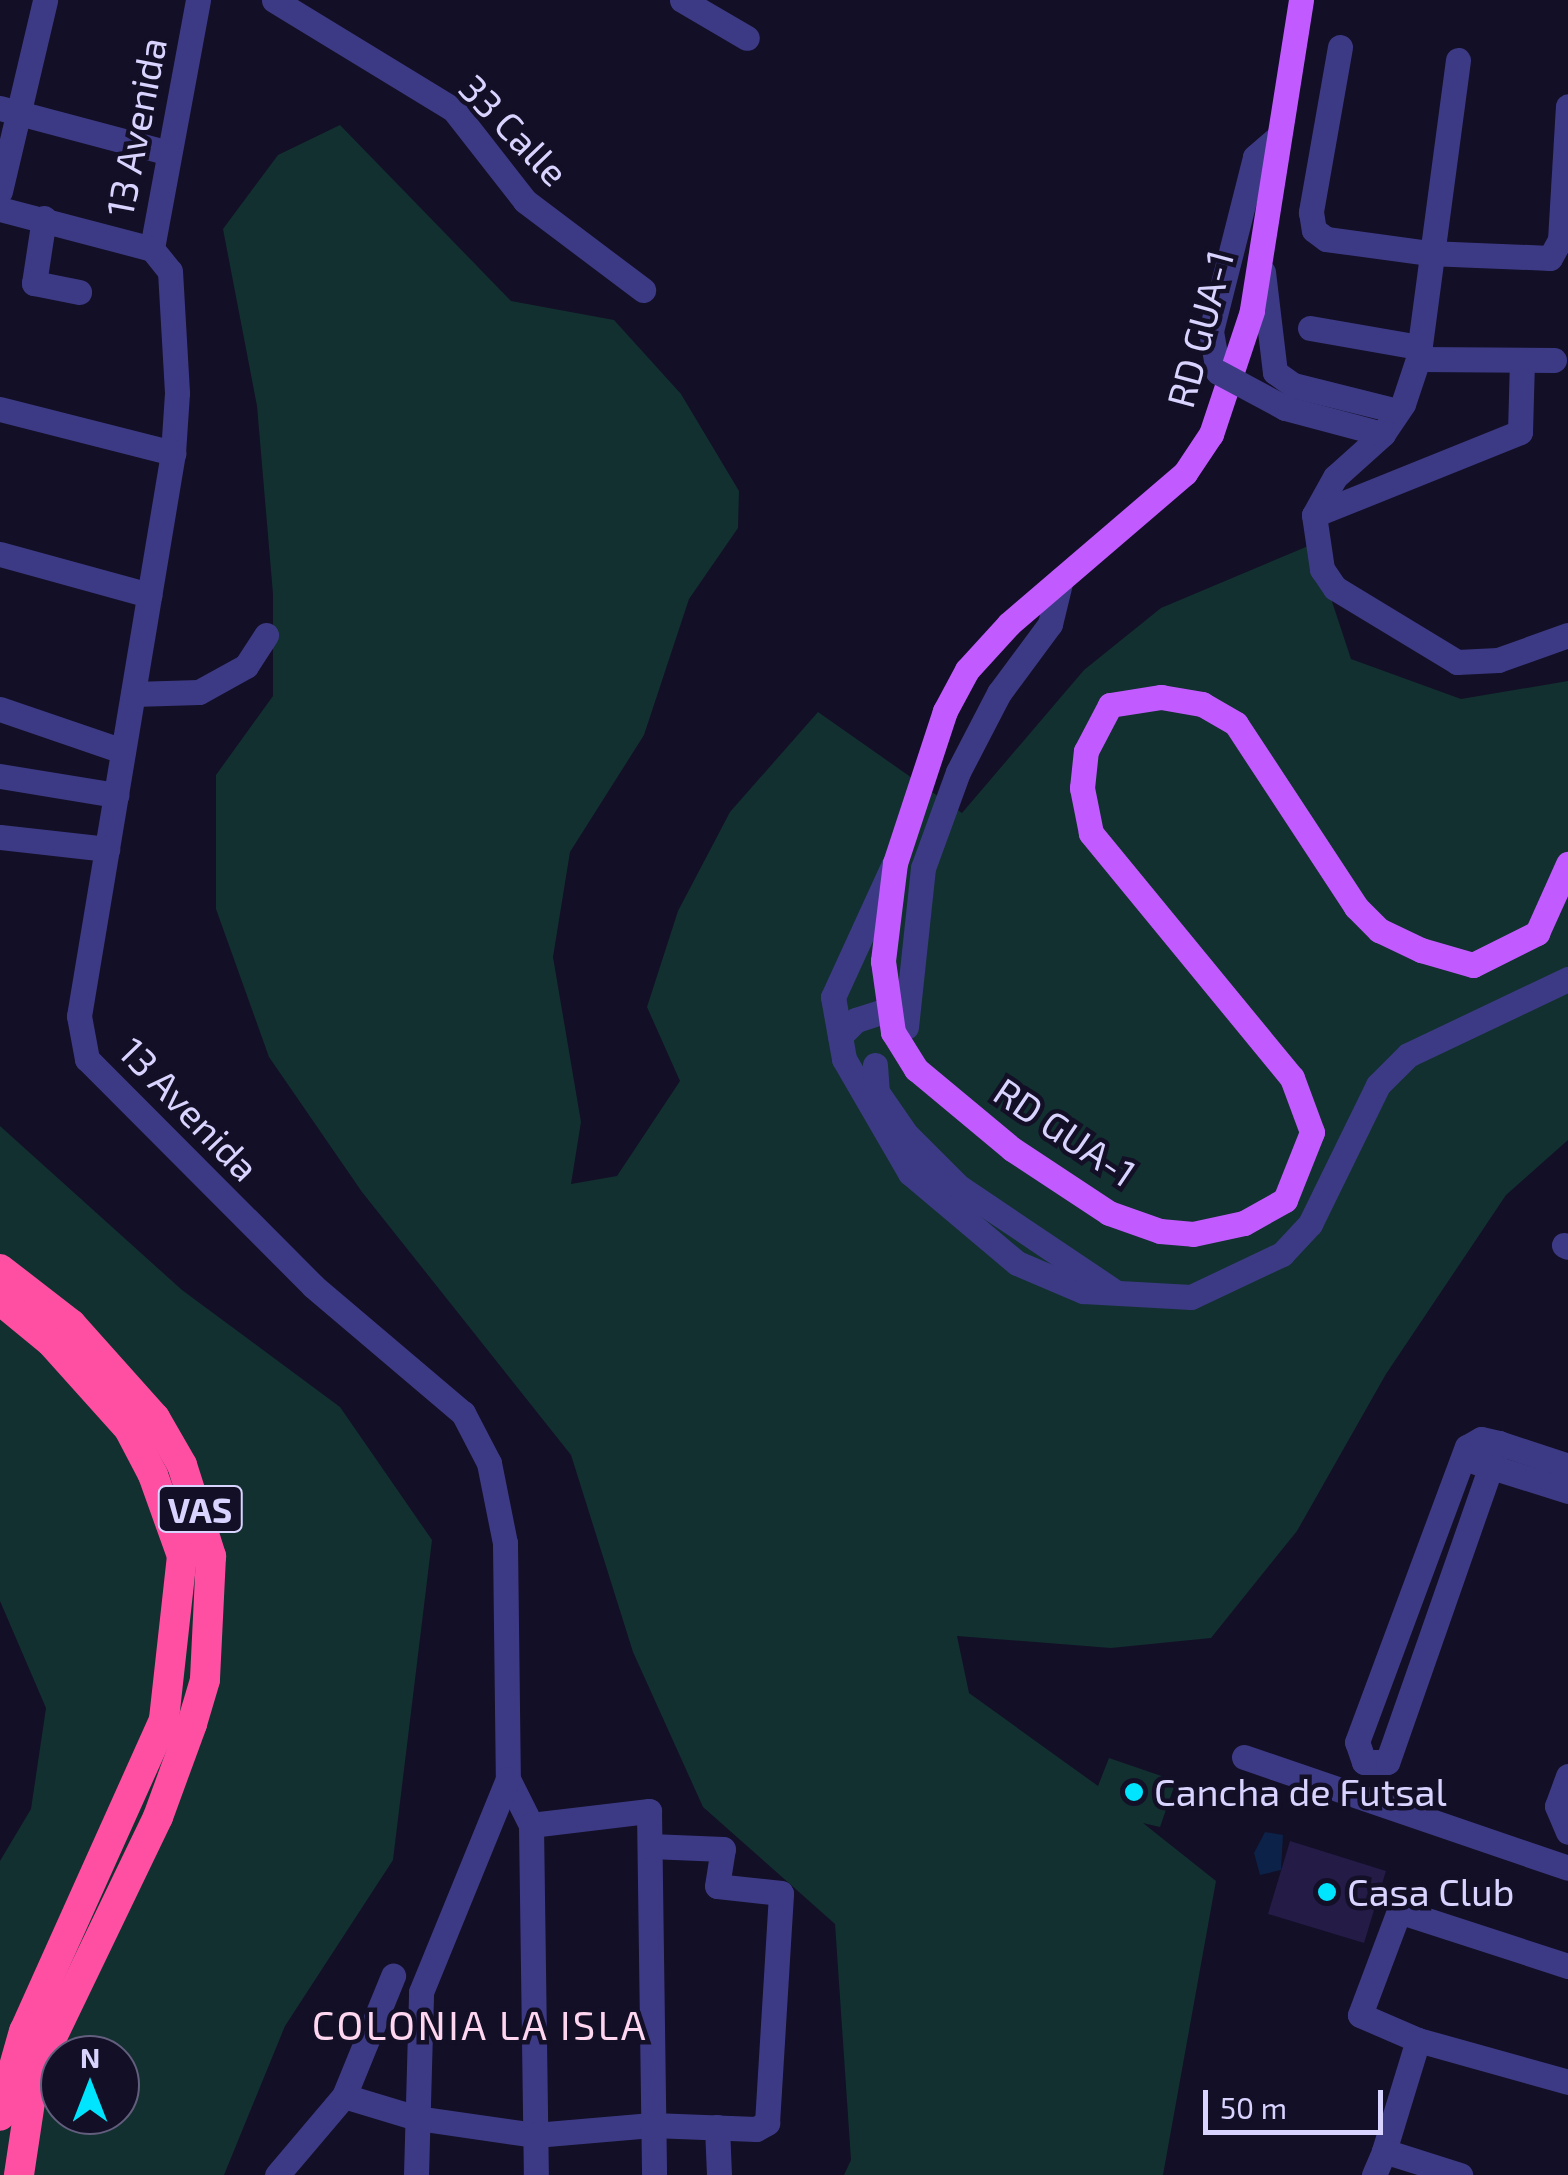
<!DOCTYPE html>
<html>
<head>
<meta charset="utf-8">
<style>
	body { margin:0 }
	#map { position:relative; width:1568px; height:2175px; overflow:hidden; background:#130f26; font-family:"Exo 2",sans-serif }
	div>[style] { position:absolute }
	.green>* { inset:0; background:#12302f }
	.water>* { inset:0; background:#0c2248 }
	.building>* { inset:0; background:#241b47 }
	.minor>* { height:25px; margin:-12.5px; padding:0 12.5px; transform-origin:12.5px; border-radius:12.5px; background:#3d3a85 }
	.major>* { height:25px; margin:-12.5px; padding:0 12.5px; transform-origin:12.5px; border-radius:12.5px; background:#c25bff }
	.highway>* { height:30px; margin:-15px; padding:0 15px; transform-origin:15px; border-radius:15px; background:#ff4fa3 }
	.minor-bridge>* { height:25px; margin:-12.5px; padding:0 12.5px; transform-origin:12.5px; border-radius:12.5px; background:#3d3a85 }
	.dots>* { width:28px; height:28px; translate:-50% -50%; box-sizing:border-box; border:5px solid #130f26; border-radius:50% }
	span { translate:-50% -50%; white-space:nowrap; text-align:center; line-height:1.15; -webkit-text-stroke:9px #130f26; paint-order:stroke }
	.shield-label span { padding:2px 8px; background:#130f26; border:2px solid; border-radius:8px; -webkit-text-stroke-width:0 }
	.shield-label { font-size:35px; color:#d9d4ff; font-weight:700 }
	.street-label { font-size:38px; color:#d9d4ff }
	.poi-label { font-size:38px; color:#d9d4ff }
	.left { translate:0 -50%; text-align:left }
	.neighbourhood-label { font-size:40px; color:#ffd6f0; letter-spacing:2.5px }
	.north { position:absolute; left:40px; top:2035px; width:100px; height:100px; box-sizing:border-box; background:#130f26; border:2px solid #625e7d; border-radius:50%; rotate:0deg; font-size:28px; font-weight:700; line-height:40px; text-align:center; color:#d9d4ff }
	.north::after { content:''; display:block; margin:auto; width:35px; height:45px; background:#00e5ff; clip-path:polygon(50% 0,100% 100%,50% 72%,0 100%) }
	.scale { position:absolute; left:1203px; top:2090px; width:180px; height:45px; box-sizing:border-box; border:5px solid #d9d4ff; border-top:0; padding-left:12px; font-size:30px; line-height:35px; white-space:nowrap; color:#d9d4ff; -webkit-text-stroke:8px #130f26; paint-order:stroke }
</style>
</head>
<body>
<div id="map">
	<div class="green">
		<i style="clip-path:polygon(340px 125px,511px 301px,614px 320px,681px 394px,739px 491px,738px 528px,689px 599px,644px 735px,570px 852px,553px 957px,581px 1122px,571px 1184px,617px 1176px,680px 1081px,647px 1007px,678px 911px,730px 812px,818px 712px,962px 813px,1084px 670px,1161px 608px,1313px 544px,1351px 659px,1461px 699px,1568px 681px,1568px 1140px,1506px 1195px,1386px 1374px,1297px 1531px,1211px 1638px,1111px 1648px,957px 1636px,969px 1693px,1098px 1786px,1109px 1758px,1176px 1781px,1160px 1827px,1143px 1823px,1216px 1881px,1163px 2175px,844px 2175px,851px 2160px,835px 1924px,703px 1807px,633px 1652px,571px 1455px,362px 1192px,269px 1057px,216px 909px,216px 775px,273px 696px,273px 594px,257px 406px,223px 229px,278px 155px)"></i>
		<i style="clip-path:polygon(evenodd,0 1126px,182px 1290px,340px 1407px,432px 1540px,393px 1860px,285px 2026px,224px 2175px,0 2175px,0 1861px,31px 1809px,46px 1708px,0 1601px,0 1126px,60px 2055px,120px 2055px,120px 2115px,60px 2115px,60px 2055px)"></i>
	</div>
	<div class="water">
		<i style="clip-path:polygon(1265px 1832px,1283px 1835px,1281px 1870px,1260px 1875px,1254px 1853px)"></i>
	</div>
	<div class="building">
		<i style="clip-path:polygon(1290px 1841px,1386px 1871px,1364px 1943px,1268px 1914px)"></i>
	</div>
	<div class="minor">
		<i style="left:198px;top:0;width:253px;rotate:100.5deg"></i>
		<i style="left:152px;top:249px;width:28px;rotate:51deg"></i>
		<i style="left:170px;top:271px;width:122px;rotate:86.7deg"></i>
		<i style="left:177px;top:393px;width:60px;rotate:93.8deg"></i>
		<i style="left:173px;top:453px;width:571px;rotate:99.48deg"></i>
		<i style="left:79px;top:1016px;width:44px;rotate:79.5deg"></i>
		<i style="left:87px;top:1059px;width:320px;rotate:45.1deg"></i>
		<i style="left:313px;top:1286px;width:197px;rotate:40.3deg"></i>
		<i style="left:463px;top:1413px;width:56px;rotate:62.5deg"></i>
		<i style="left:489px;top:1463px;width:82px;rotate:78.7deg"></i>
		<i style="left:505px;top:1543px;width:236px;rotate:89.3deg"></i>
		<i style="left:508px;top:1779px;width:51px;rotate:63.4deg"></i>
		<i style="left:531px;top:1825px;width:350px;rotate:89.2deg"></i>
		<i style="left:274px;top:0;width:211px;rotate:31.4deg"></i>
		<i style="left:454px;top:110px;width:115px;rotate:52deg"></i>
		<i style="left:525px;top:201px;width:148px;rotate:37deg"></i>
		<i style="left:682px;top:0;width:75px;rotate:30.3deg"></i>
		<i style="left:1340px;top:47px;width:168px;rotate:100deg"></i>
		<i style="left:1311px;top:212px;width:18px;rotate:81deg"></i>
		<i style="left:1314px;top:230px;width:15px;rotate:37deg"></i>
		<i style="left:1326px;top:239px;width:103px;rotate:7.8deg"></i>
		<i style="left:1428px;top:253px;width:122px;rotate:2.3deg"></i>
		<i style="left:1550px;top:258px;width:21px;rotate:-61deg"></i>
		<i style="left:1560px;top:240px;width:134px;rotate:-86.6deg"></i>
		<i style="left:1458px;top:60px;width:302px;rotate:97.6deg"></i>
		<i style="left:1418px;top:359px;width:47px;rotate:108.4deg"></i>
		<i style="left:1403px;top:404px;width:36px;rotate:124deg"></i>
		<i style="left:1383px;top:434px;width:64px;rotate:138.1deg"></i>
		<i style="left:1335px;top:477px;width:43px;rotate:118.9deg"></i>
		<i style="left:1314px;top:515px;width:55px;rotate:81.6deg"></i>
		<i style="left:1322px;top:569px;width:23px;rotate:56deg"></i>
		<i style="left:1335px;top:588px;width:143px;rotate:31.2deg"></i>
		<i style="left:1457px;top:662px;width:41px;rotate:-2.8deg"></i>
		<i style="left:1498px;top:660px;width:74px;rotate:-19.7deg"></i>
		<i style="left:0;top:108px;width:175px;rotate:14.9deg"></i>
		<i style="left:0;top:191px;width:196px;rotate:-76.7deg"></i>
		<i style="left:0;top:209px;width:157px;rotate:14.7deg"></i>
		<i style="left:44px;top:218px;width:66px;rotate:98.7deg"></i>
		<i style="left:34px;top:283px;width:46px;rotate:11.3deg"></i>
		<i style="left:1263px;top:272px;width:101px;rotate:83.2deg"></i>
		<i style="left:1275px;top:372px;width:22px;rotate:36deg"></i>
		<i style="left:1293px;top:385px;width:107px;rotate:14deg"></i>
		<i style="left:1310px;top:328px;width:111px;rotate:9.9deg"></i>
		<i style="left:1418px;top:359px;width:136px;rotate:0.4deg"></i>
		<i style="left:1218px;top:372px;width:42px;rotate:-99.7deg"></i>
		<i style="left:1211px;top:331px;width:179px;rotate:-75.8deg"></i>
		<i style="left:1255px;top:157px;width:30px;rotate:-41deg"></i>
		<i style="left:1285px;top:408px;width:101px;rotate:14.9deg"></i>
		<i style="left:0;top:409px;width:179px;rotate:14.3deg"></i>
		<i style="left:1314px;top:515px;width:222px;rotate:-21.9deg"></i>
		<i style="left:1520px;top:432px;width:71px;rotate:-88.4deg"></i>
		<i style="left:0;top:554px;width:155px;rotate:15.4deg"></i>
		<i style="left:133px;top:694px;width:66px;rotate:-1.7deg"></i>
		<i style="left:199px;top:692px;width:54px;rotate:-29deg"></i>
		<i style="left:246px;top:666px;width:37px;rotate:-57deg"></i>
		<i style="left:0;top:709px;width:130px;rotate:18.9deg"></i>
		<i style="left:0;top:776px;width:118px;rotate:9.3deg"></i>
		<i style="left:0;top:837px;width:108px;rotate:6.4deg"></i>
		<i style="left:893px;top:866px;width:144px;rotate:114.6deg"></i>
		<i style="left:833px;top:997px;width:63px;rotate:79.9deg"></i>
		<i style="left:844px;top:1059px;width:132px;rotate:59.9deg"></i>
		<i style="left:910px;top:1173px;width:140px;rotate:40.1deg"></i>
		<i style="left:1017px;top:1263px;width:72px;rotate:23deg"></i>
		<i style="left:1083px;top:1291px;width:108px;rotate:3.2deg"></i>
		<i style="left:1191px;top:1297px;width:101px;rotate:-25.3deg"></i>
		<i style="left:1282px;top:1254px;width:41px;rotate:-47deg"></i>
		<i style="left:1310px;top:1224px;width:155px;rotate:-63.9deg"></i>
		<i style="left:1378px;top:1085px;width:42px;rotate:-45deg"></i>
		<i style="left:1408px;top:1055px;width:177px;rotate:-25.4deg"></i>
		<i style="left:906px;top:1027px;width:160px;rotate:-83.9deg"></i>
		<i style="left:923px;top:868px;width:102px;rotate:-70deg"></i>
		<i style="left:958px;top:772px;width:89px;rotate:-62.6deg"></i>
		<i style="left:999px;top:693px;width:86px;rotate:-53.5deg"></i>
		<i style="left:1050px;top:624px;width:46px;rotate:-76.3deg"></i>
		<i style="left:840px;top:1036px;width:23px;rotate:-45deg"></i>
		<i style="left:856px;top:1020px;width:33px;rotate:-18deg"></i>
		<i style="left:875px;top:1065px;width:27px;rotate:86deg"></i>
		<i style="left:877px;top:1092px;width:51px;rotate:55.4deg"></i>
		<i style="left:906px;top:1134px;width:75px;rotate:45deg"></i>
		<i style="left:959px;top:1187px;width:187px;rotate:33.9deg"></i>
		<i style="left:1564px;top:1245px;width:4px;rotate:27deg"></i>
		<i style="left:1499px;top:1443px;width:338px;rotate:109.3deg"></i>
		<i style="left:1387px;top:1762px;width:23px;rotate:180deg"></i>
		<i style="left:1364px;top:1762px;width:21px;rotate:-109deg"></i>
		<i style="left:1357px;top:1742px;width:315px;rotate:-69.6deg"></i>
		<i style="left:1467px;top:1447px;width:16px;rotate:-30deg"></i>
		<i style="left:1481px;top:1439px;width:18px;rotate:13deg"></i>
		<i style="left:1499px;top:1443px;width:73px;rotate:18.4deg"></i>
		<i style="left:1476px;top:1462px;width:96px;rotate:17.5deg"></i>
		<i style="left:1244px;top:1757px;width:342px;rotate:18.9deg"></i>
		<i style="left:1568px;top:1776px;width:32px;rotate:110deg"></i>
		<i style="left:1557px;top:1806px;width:28px;rotate:67deg"></i>
		<i style="left:531px;top:1825px;width:119px;rotate:-6.8deg"></i>
		<i style="left:649px;top:1811px;width:364px;rotate:89.2deg"></i>
		<i style="left:1568px;top:1966px;width:178px;rotate:-162deg"></i>
		<i style="left:1399px;top:1911px;width:111px;rotate:110.6deg"></i>
		<i style="left:1360px;top:2015px;width:63px;rotate:23.3deg"></i>
		<i style="left:1418px;top:2040px;width:156px;rotate:15.6deg"></i>
		<i style="left:344px;top:2096px;width:130px;rotate:-67.8deg"></i>
		<i style="left:717px;top:2127px;width:48px;rotate:87.6deg"></i>
		<i style="left:1384px;top:2151px;width:116px;rotate:-73deg"></i>
		<i style="left:277px;top:2175px;width:104px;rotate:-49.7deg"></i>
		<i style="left:344px;top:2096px;width:76px;rotate:16.8deg"></i>
		<i style="left:417px;top:2118px;width:119px;rotate:8.2deg"></i>
		<i style="left:535px;top:2135px;width:117px;rotate:-4.9deg"></i>
		<i style="left:652px;top:2125px;width:104px;rotate:2.2deg"></i>
		<i style="left:756px;top:2129px;width:13px;rotate:-29deg"></i>
		<i style="left:767px;top:2123px;width:230px;rotate:-86.5deg"></i>
		<i style="left:781px;top:1893px;width:64px;rotate:-173.8deg"></i>
		<i style="left:717px;top:1886px;width:37px;rotate:-81deg"></i>
		<i style="left:723px;top:1849px;width:73px;rotate:-177.6deg"></i>
		<i style="left:416px;top:2175px;width:183px;rotate:-88.4deg"></i>
		<i style="left:421px;top:1992px;width:230px;rotate:-67.8deg"></i>
		<i style="left:1374px;top:2175px;width:26px;rotate:-67deg"></i>
		<i style="left:1384px;top:2151px;width:80px;rotate:17.5deg"></i>
	</div>
	<div class="major">
		<i style="left:1301px;top:0;width:315px;rotate:99deg"></i>
		<i style="left:1252px;top:311px;width:130px;rotate:108.4deg"></i>
		<i style="left:1211px;top:434px;width:47px;rotate:123.7deg"></i>
		<i style="left:1185px;top:473px;width:232px;rotate:139.4deg"></i>
		<i style="left:1009px;top:624px;width:62px;rotate:132.4deg"></i>
		<i style="left:967px;top:670px;width:47px;rotate:118.2deg"></i>
		<i style="left:945px;top:711px;width:160px;rotate:108.2deg"></i>
		<i style="left:895px;top:863px;width:99px;rotate:97deg"></i>
		<i style="left:883px;top:961px;width:72px;rotate:82deg"></i>
		<i style="left:893px;top:1032px;width:44px;rotate:58.1deg"></i>
		<i style="left:916px;top:1069px;width:125px;rotate:39.8deg"></i>
		<i style="left:1012px;top:1149px;width:116px;rotate:33.4deg"></i>
		<i style="left:1109px;top:1213px;width:54px;rotate:19.4deg"></i>
		<i style="left:1160px;top:1231px;width:33px;rotate:5deg"></i>
		<i style="left:1193px;top:1234px;width:52px;rotate:-12.2deg"></i>
		<i style="left:1244px;top:1223px;width:47px;rotate:-29.3deg"></i>
		<i style="left:1285px;top:1200px;width:73px;rotate:-68.3deg"></i>
		<i style="left:1312px;top:1132px;width:58px;rotate:-110.3deg"></i>
		<i style="left:1292px;top:1078px;width:317px;rotate:-129.4deg"></i>
		<i style="left:1091px;top:833px;width:46px;rotate:-101.3deg"></i>
		<i style="left:1082px;top:788px;width:37px;rotate:-84deg"></i>
		<i style="left:1086px;top:751px;width:52px;rotate:-62.4deg"></i>
		<i style="left:1110px;top:705px;width:52px;rotate:-8.9deg"></i>
		<i style="left:1161px;top:697px;width:42px;rotate:9.7deg"></i>
		<i style="left:1202px;top:704px;width:39px;rotate:30deg"></i>
		<i style="left:1236px;top:724px;width:219px;rotate:56.7deg"></i>
		<i style="left:1356px;top:907px;width:33px;rotate:45deg"></i>
		<i style="left:1379px;top:930px;width:47px;rotate:25.5deg"></i>
		<i style="left:1421px;top:950px;width:54px;rotate:16.1deg"></i>
		<i style="left:1473px;top:965px;width:72px;rotate:-26.6deg"></i>
		<i style="left:1537px;top:933px;width:76px;rotate:-65.8deg"></i>
	</div>
	<div class="highway">
		<i style="left:0;top:1269px;width:90px;rotate:37.8deg"></i>
		<i style="left:71px;top:1324px;width:126px;rotate:48.2deg"></i>
		<i style="left:155px;top:1418px;width:54px;rotate:60.1deg"></i>
		<i style="left:182px;top:1465px;width:96px;rotate:72.3deg"></i>
		<i style="left:211px;top:1556px;width:124px;rotate:92.8deg"></i>
		<i style="left:205px;top:1680px;width:46px;rotate:106.5deg"></i>
		<i style="left:192px;top:1724px;width:99px;rotate:110.1deg"></i>
		<i style="left:158px;top:1817px;width:249px;rotate:115.7deg"></i>
		<i style="left:50px;top:2041px;width:64px;rotate:108.2deg"></i>
		<i style="left:30px;top:2102px;width:74px;rotate:98.6deg"></i>
		<i style="left:0;top:1300px;width:66px;rotate:39.5deg"></i>
		<i style="left:51px;top:1342px;width:117px;rotate:48.1deg"></i>
		<i style="left:129px;top:1429px;width:52px;rotate:62.4deg"></i>
		<i style="left:153px;top:1475px;width:86px;rotate:70.3deg"></i>
		<i style="left:182px;top:1556px;width:165px;rotate:96.3deg"></i>
		<i style="left:164px;top:1720px;width:341px;rotate:114.2deg"></i>
		<i style="left:24px;top:2031px;width:88px;rotate:105.8deg"></i>
	</div>
	<div class="minor-bridge">
		<i style="left:1218px;top:372px;width:76px;rotate:28.2deg"></i>
	</div>
	<div class="dots">
		<i style="left:1134px;top:1792px;background:#00e5ff"></i>
		<i style="left:1327px;top:1892px;background:#00e5ff"></i>
	</div>
	<div class="shield-label">
		<span style="left:200px;top:1509px">VAS</span>
	</div>
	<div class="street-label">
		<span style="left:136px;top:127px;rotate:-79deg">13 Avenida</span>
		<span style="left:514px;top:130px;rotate:46deg">33 Calle</span>
		<span style="left:1200px;top:329px;rotate:-75deg">RD GUA-1</span>
		<span style="left:189px;top:1109px;rotate:46deg">13 Avenida</span>
		<span style="left:1065px;top:1132px;rotate:34deg">RD GUA-1</span>
	</div>
	<div class="poi-label">
		<span class="left" style="left:1154px;top:1792px">Cancha de Futsal</span>
		<span class="left" style="left:1347px;top:1892px">Casa Club</span>
	</div>
	<div class="neighbourhood-label">
		<span style="left:480px;top:2024px">COLONIA LA ISLA</span>
	</div>
	<div class="north">N</div>
	<div class="scale">50 m</div>
</div>
</body>
</html>
